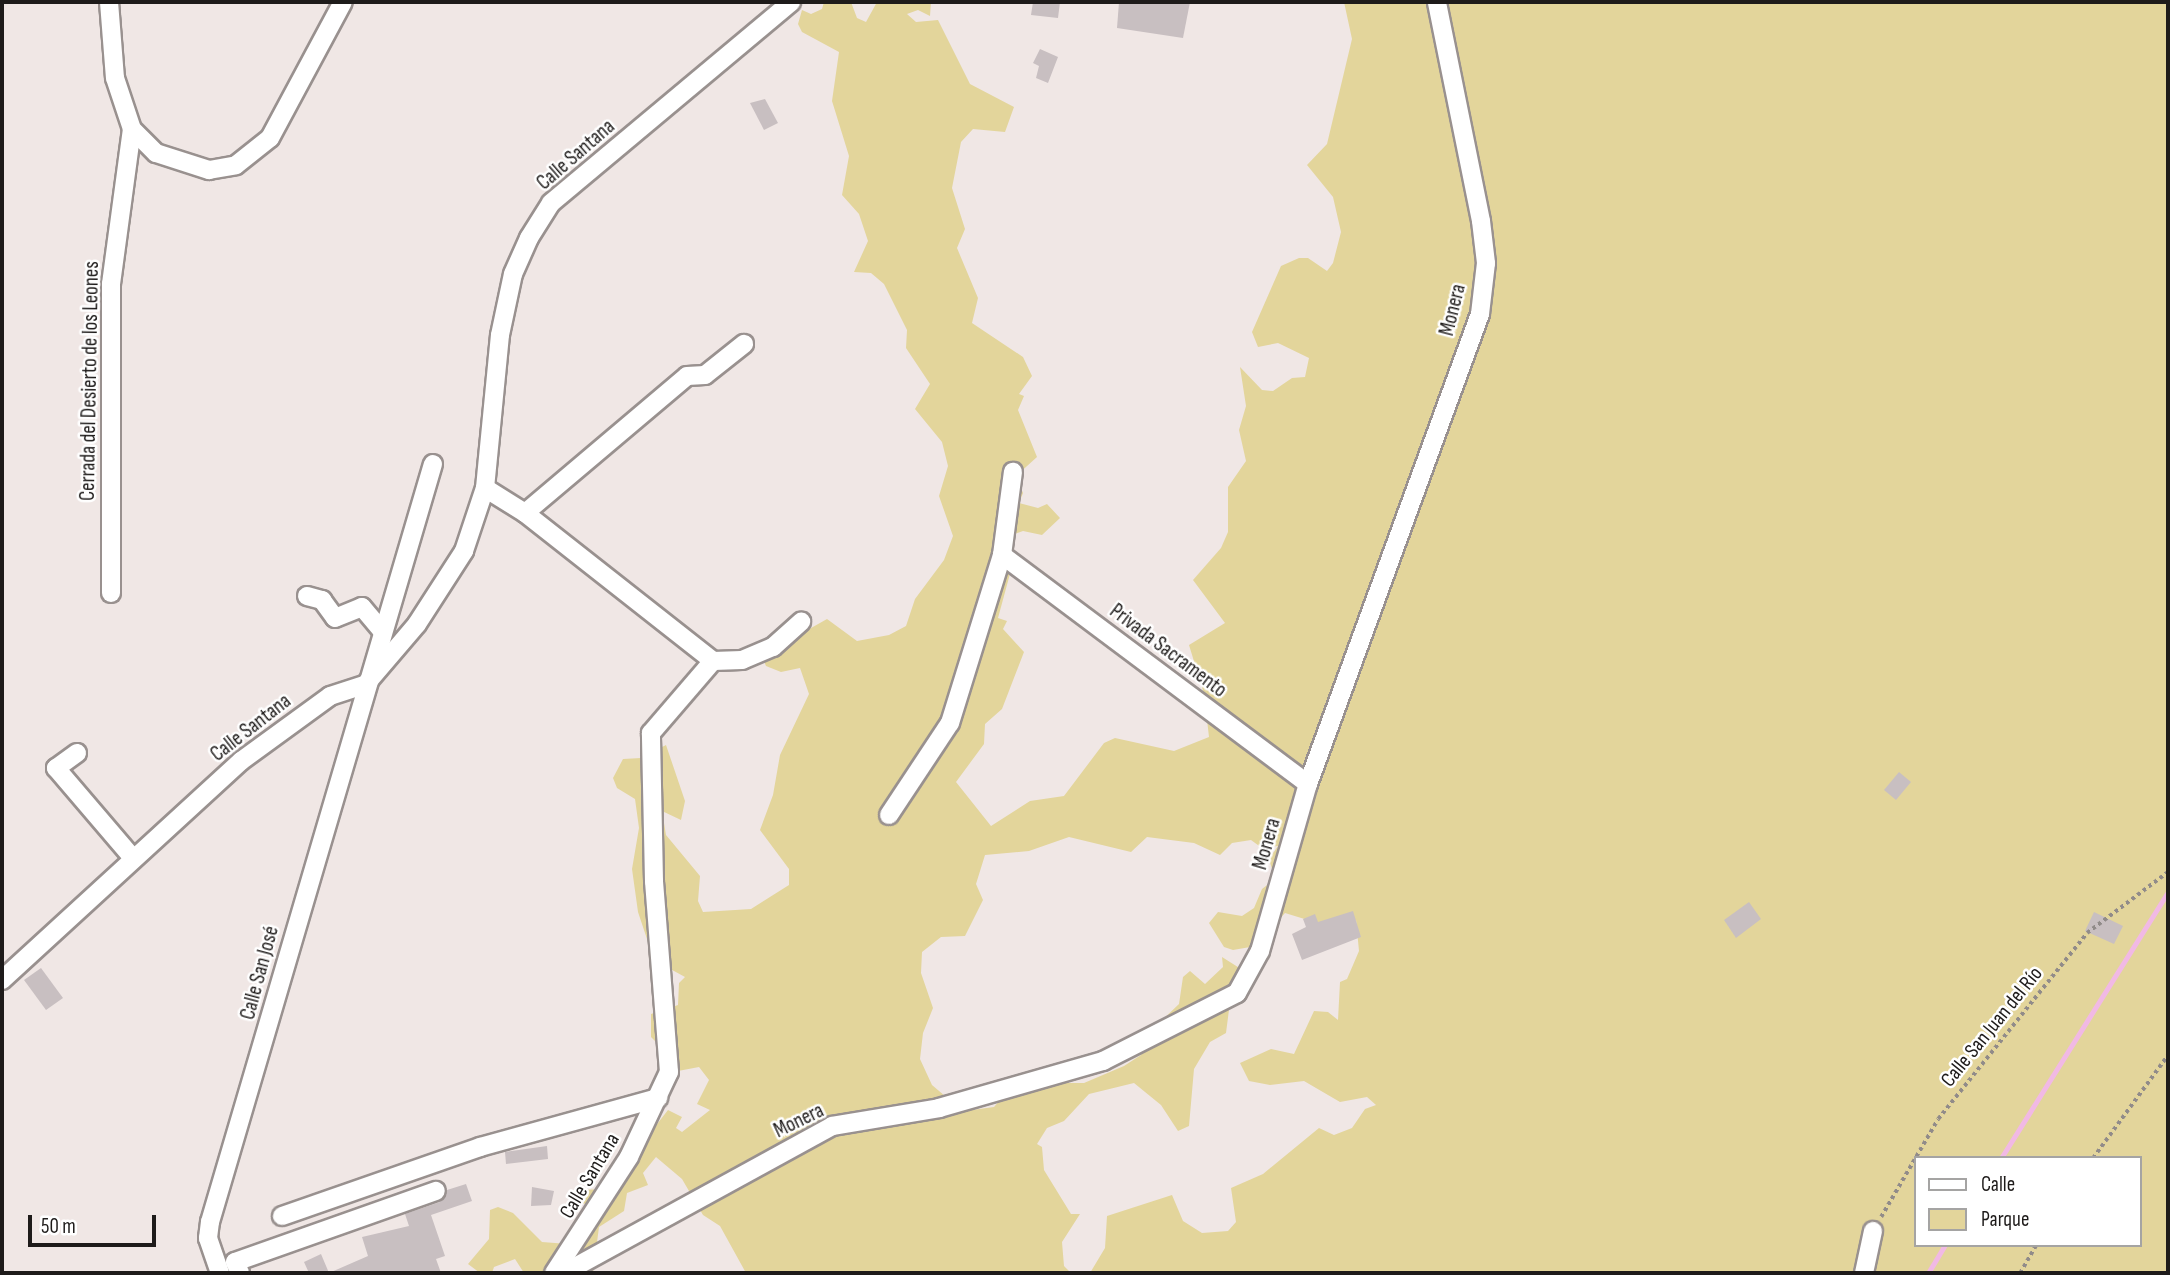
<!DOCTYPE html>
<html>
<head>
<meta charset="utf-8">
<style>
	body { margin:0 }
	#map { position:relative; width:2170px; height:1275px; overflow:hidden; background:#f0e7e5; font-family:"Sofia Sans Condensed",sans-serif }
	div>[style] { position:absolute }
	.green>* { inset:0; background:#e3d59b }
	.stream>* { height:5px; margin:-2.5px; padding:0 2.5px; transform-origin:2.5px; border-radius:2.5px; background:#f1b9e4 }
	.building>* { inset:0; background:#c8bfc1 }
	.path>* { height:3.5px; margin-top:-1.75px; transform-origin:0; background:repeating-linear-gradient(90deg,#918b89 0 3.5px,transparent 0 7px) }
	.roads { filter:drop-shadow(2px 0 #99918f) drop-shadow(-2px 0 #99918f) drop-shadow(0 2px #99918f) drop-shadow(0 -2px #99918f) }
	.minor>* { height:18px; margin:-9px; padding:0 9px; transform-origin:9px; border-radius:9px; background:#fff }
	span { translate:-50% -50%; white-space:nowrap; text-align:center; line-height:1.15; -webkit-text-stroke:5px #fff; paint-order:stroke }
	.street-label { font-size:21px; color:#1e1b1a }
	.frame { position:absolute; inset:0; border:4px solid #1e1b1a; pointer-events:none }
	.legend { position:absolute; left:1914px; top:1156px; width:228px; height:91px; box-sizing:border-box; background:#fff; border:2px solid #a5a4a3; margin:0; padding:9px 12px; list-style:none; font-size:21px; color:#1e1b1a }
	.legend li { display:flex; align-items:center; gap:14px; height:35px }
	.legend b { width:35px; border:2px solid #a5a4a3 }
	.scale { position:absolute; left:28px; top:1215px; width:128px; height:32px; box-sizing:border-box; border:4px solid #1e1b1a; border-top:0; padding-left:9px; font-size:21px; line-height:24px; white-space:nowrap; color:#1e1b1a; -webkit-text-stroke:5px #fff; paint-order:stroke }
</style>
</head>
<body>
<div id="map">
	<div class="green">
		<i style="clip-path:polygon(evenodd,824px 2px,851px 2px,857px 18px,866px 22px,877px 2px,931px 2px,930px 16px,918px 10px,907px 14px,916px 22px,938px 20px,970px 84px,1014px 107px,1005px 132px,973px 129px,961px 142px,952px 188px,965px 229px,957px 248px,978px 298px,972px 323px,1023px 357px,1032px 376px,1019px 394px,1024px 396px,1018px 410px,1037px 457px,1016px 476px,1023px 493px,1019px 503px,1038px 508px,1047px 504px,1060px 518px,1042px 535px,1023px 531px,1012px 535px,1009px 549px,1014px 559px,998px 618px,1007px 621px,1003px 629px,1024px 652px,1002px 709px,985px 724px,984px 744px,956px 782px,991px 826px,1030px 801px,1064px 796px,1104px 743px,1115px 738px,1174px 751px,1209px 737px,1204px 694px,1189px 645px,1225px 623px,1193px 580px,1221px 548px,1228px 532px,1228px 487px,1246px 461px,1239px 430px,1246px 406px,1240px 367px,1262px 390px,1273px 391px,1292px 378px,1305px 377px,1309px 358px,1278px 343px,1258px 347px,1252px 332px,1281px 266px,1299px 258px,1308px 258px,1327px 271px,1333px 263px,1341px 232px,1333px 197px,1307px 165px,1327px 144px,1352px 39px,1344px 2px,2168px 2px,2168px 1273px,1090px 1273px,1105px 1248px,1107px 1216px,1172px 1195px,1183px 1221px,1202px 1233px,1228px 1231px,1236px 1222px,1231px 1188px,1263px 1174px,1319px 1128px,1334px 1135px,1352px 1128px,1365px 1109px,1376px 1105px,1367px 1097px,1340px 1102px,1304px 1081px,1270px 1085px,1249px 1081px,1240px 1063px,1271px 1049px,1294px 1054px,1314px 1011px,1328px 1012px,1338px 1020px,1340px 982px,1347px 979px,1359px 951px,1356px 920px,1324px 925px,1285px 913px,1256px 946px,1233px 950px,1224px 947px,1209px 923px,1218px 912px,1242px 916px,1254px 908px,1262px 889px,1275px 879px,1269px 859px,1278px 846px,1262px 848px,1251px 840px,1232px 843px,1220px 855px,1194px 843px,1147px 837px,1131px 852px,1069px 837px,1029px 851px,985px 855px,976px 884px,983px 900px,965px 936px,941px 937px,922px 952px,921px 973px,933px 1008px,923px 1033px,920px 1059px,932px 1085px,952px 1102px,972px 1110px,994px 1107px,1006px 1093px,1006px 1079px,1015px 1083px,1084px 1083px,1124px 1066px,1141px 1055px,1156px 1026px,1179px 1004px,1183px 977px,1190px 971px,1205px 984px,1223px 967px,1222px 957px,1241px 969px,1230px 1002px,1226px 1033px,1210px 1042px,1194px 1069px,1189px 1126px,1178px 1131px,1161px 1105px,1134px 1083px,1089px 1094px,1064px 1121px,1047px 1128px,1037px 1144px,1042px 1147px,1044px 1170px,1071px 1214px,1080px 1214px,1062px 1242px,1064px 1266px,1071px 1273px,746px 1273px,720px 1226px,703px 1215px,682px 1179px,656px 1157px,643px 1173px,648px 1185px,627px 1193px,624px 1211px,599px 1227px,593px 1273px,524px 1273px,515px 1259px,494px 1267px,492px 1273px,480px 1273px,468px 1264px,489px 1239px,490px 1210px,498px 1207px,513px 1213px,542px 1242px,568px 1244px,589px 1205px,582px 1203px,584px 1190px,601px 1189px,615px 1181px,626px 1145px,654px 1128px,668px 1110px,682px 1117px,676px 1128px,682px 1132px,710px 1110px,697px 1104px,709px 1080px,699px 1067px,678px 1071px,674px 1060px,651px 1037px,651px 1014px,678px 1005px,679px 983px,685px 977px,663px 965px,651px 951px,638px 912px,632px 869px,639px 828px,635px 799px,617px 788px,613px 778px,623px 759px,641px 758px,666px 745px,685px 801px,681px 820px,662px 811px,666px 835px,700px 876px,698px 901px,703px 912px,751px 909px,789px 885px,789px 869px,760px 830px,773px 795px,780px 755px,809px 694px,800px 668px,781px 672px,766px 666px,763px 659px,774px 649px,827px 619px,857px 641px,889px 635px,906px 626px,915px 599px,944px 560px,953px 536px,939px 496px,948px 466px,942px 442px,915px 409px,930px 384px,906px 348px,907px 330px,884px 284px,871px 273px,854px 272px,868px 241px,859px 214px,842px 195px,849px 156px,832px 101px,839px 52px,802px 32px,798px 24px,802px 10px,811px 14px,822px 9px,824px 2px,1916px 1158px,2140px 1158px,2140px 1245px,1916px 1245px,1916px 1158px)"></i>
	</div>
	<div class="stream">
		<i style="left:2001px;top:1158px;width:314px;rotate:-57.9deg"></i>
		<i style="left:1928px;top:1273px;width:33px;rotate:-59deg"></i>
	</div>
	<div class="building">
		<i style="clip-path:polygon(1033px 2px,1060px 2px,1058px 18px,1031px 15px)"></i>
		<i style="clip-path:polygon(1119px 2px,1190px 2px,1183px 38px,1117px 28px)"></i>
		<i style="clip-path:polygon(1040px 49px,1058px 57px,1048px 83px,1036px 78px,1039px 66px,1033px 63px)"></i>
		<i style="clip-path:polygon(765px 99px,778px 123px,764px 130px,750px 103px)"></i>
		<i style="clip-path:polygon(1899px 772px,1911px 782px,1896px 800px,1884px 790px)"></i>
		<i style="clip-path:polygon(1749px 902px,1761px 919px,1736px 938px,1724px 920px)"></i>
		<i style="clip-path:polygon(1353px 911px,1361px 937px,1302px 960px,1292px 934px,1306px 927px,1303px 919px,1315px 914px,1318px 922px)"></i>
		<i style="clip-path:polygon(2094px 912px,2123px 926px,2114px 944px,2085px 931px)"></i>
		<i style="clip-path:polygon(41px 968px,63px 998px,46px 1010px,24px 980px)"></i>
		<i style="clip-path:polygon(547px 1146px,548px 1159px,506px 1164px,505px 1152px)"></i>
		<i style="clip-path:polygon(466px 1184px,472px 1201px,431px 1215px,445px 1256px,436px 1259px,441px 1273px,309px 1273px,304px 1262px,321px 1254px,329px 1273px,368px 1256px,362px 1237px,409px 1226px,405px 1214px,440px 1202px,447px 1190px)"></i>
		<i style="clip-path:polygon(532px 1187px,554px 1191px,551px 1205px,531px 1206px)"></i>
	</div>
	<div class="path">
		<i style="left:2093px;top:1158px;width:127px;rotate:-53.9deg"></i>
		<i style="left:1881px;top:1217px;width:113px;rotate:-59.8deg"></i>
		<i style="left:1938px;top:1119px;width:238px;rotate:-51.3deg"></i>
		<i style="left:2087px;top:933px;width:101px;rotate:-37deg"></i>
		<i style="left:2020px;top:1273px;width:32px;rotate:-60deg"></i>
	</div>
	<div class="roads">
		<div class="minor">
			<i style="left:109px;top:2px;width:76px;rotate:85.5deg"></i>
			<i style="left:115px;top:78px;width:54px;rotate:71.6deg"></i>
			<i style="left:132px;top:129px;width:34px;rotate:45deg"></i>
			<i style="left:156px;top:153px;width:56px;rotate:17.8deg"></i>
			<i style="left:209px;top:170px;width:27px;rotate:-10deg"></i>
			<i style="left:236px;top:165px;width:43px;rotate:-38.5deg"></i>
			<i style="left:270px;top:138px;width:154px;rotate:-61.8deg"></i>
			<i style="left:485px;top:488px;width:47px;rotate:32deg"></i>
			<i style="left:525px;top:513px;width:239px;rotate:38.2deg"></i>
			<i style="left:713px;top:661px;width:29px;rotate:-2deg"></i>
			<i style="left:742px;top:660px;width:34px;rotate:-23deg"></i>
			<i style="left:773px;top:647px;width:38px;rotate:-42deg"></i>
			<i style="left:525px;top:513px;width:212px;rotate:-40.2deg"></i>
			<i style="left:687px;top:376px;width:18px;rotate:-3deg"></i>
			<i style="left:705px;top:375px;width:50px;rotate:-38.5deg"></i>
			<i style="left:1002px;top:555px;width:382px;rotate:36.8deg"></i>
			<i style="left:111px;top:593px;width:309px;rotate:-90deg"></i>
			<i style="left:111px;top:284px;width:156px;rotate:-82.3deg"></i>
			<i style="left:307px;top:596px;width:16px;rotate:15deg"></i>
			<i style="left:322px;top:600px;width:22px;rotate:54deg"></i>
			<i style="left:335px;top:618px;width:29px;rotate:-22deg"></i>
			<i style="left:362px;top:607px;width:31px;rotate:50deg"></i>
			<i style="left:77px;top:753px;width:26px;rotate:144deg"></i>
			<i style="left:56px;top:768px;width:118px;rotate:49.5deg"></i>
			<i style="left:889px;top:815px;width:110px;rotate:-56.5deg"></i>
			<i style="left:950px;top:723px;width:176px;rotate:-72.8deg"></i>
			<i style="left:1002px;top:555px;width:84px;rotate:-82.5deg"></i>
			<i style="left:2px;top:980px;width:324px;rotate:-42.5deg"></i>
			<i style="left:241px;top:761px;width:110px;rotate:-36.1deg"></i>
			<i style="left:330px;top:696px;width:38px;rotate:-18deg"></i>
			<i style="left:366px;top:684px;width:79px;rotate:-49.6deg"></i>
			<i style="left:417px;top:624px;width:87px;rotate:-57.2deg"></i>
			<i style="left:464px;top:551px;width:66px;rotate:-71.6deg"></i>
			<i style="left:485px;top:488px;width:154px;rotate:-84.4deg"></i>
			<i style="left:500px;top:335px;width:62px;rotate:-78deg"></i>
			<i style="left:513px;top:274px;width:39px;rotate:-66deg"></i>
			<i style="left:529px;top:238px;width:41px;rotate:-57.8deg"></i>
			<i style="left:551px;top:203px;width:313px;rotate:-39.9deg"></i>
			<i style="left:282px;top:1216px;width:210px;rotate:-19.2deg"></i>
			<i style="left:480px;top:1147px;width:185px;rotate:-15.4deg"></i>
			<i style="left:220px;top:1273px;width:37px;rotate:-109deg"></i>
			<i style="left:208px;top:1238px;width:16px;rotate:-83deg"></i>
			<i style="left:210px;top:1222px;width:790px;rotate:-73.61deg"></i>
			<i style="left:240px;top:1273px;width:12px;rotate:-114deg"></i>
			<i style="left:235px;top:1262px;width:213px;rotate:-19.5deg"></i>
			<i style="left:554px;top:1273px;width:138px;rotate:-57.1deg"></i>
			<i style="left:629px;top:1157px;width:94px;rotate:-64.8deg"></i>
			<i style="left:669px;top:1072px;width:192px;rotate:-94.5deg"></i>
			<i style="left:654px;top:881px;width:148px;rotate:-91.2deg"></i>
			<i style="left:651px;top:733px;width:95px;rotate:-49.3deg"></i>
			<i style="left:564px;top:1273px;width:306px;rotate:-28.7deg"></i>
			<i style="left:832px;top:1126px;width:109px;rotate:-9.5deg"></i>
			<i style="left:939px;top:1108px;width:171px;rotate:-16deg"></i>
			<i style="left:1103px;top:1061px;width:150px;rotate:-26.9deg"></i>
			<i style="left:1237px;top:993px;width:48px;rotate:-61.3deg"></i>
			<i style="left:1260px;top:951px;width:174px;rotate:-74deg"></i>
			<i style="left:1308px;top:784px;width:500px;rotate:-69.9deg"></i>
			<i style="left:1480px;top:314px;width:51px;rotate:-83.3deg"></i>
			<i style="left:1486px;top:263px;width:42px;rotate:-96.8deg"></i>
			<i style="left:1481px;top:221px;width:223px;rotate:-101.4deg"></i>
			<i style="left:1864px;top:1273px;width:43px;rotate:-77.9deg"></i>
		</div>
	</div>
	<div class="street-label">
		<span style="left:576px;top:155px;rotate:-41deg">Calle Santana</span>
		<span style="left:1453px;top:310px;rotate:-76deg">Monera</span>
		<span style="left:90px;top:381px;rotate:-89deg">Cerrada del Desierto de los Leones</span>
		<span style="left:1168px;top:651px;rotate:37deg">Privada Sacramento</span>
		<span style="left:251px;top:728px;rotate:-38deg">Calle Santana</span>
		<span style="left:1267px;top:844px;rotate:-74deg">Monera</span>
		<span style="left:260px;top:973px;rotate:-75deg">Calle San José</span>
		<span style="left:1992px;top:1027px;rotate:-51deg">Calle San Juan del Río</span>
		<span style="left:799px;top:1121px;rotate:-26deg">Monera</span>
		<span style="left:590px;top:1176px;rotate:-59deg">Calle Santana</span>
	</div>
	<div class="frame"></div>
	<ul class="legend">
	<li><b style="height:9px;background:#fff"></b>Calle</li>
	<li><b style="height:19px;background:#e3d59b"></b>Parque</li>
	</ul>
	<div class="scale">50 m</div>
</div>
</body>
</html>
